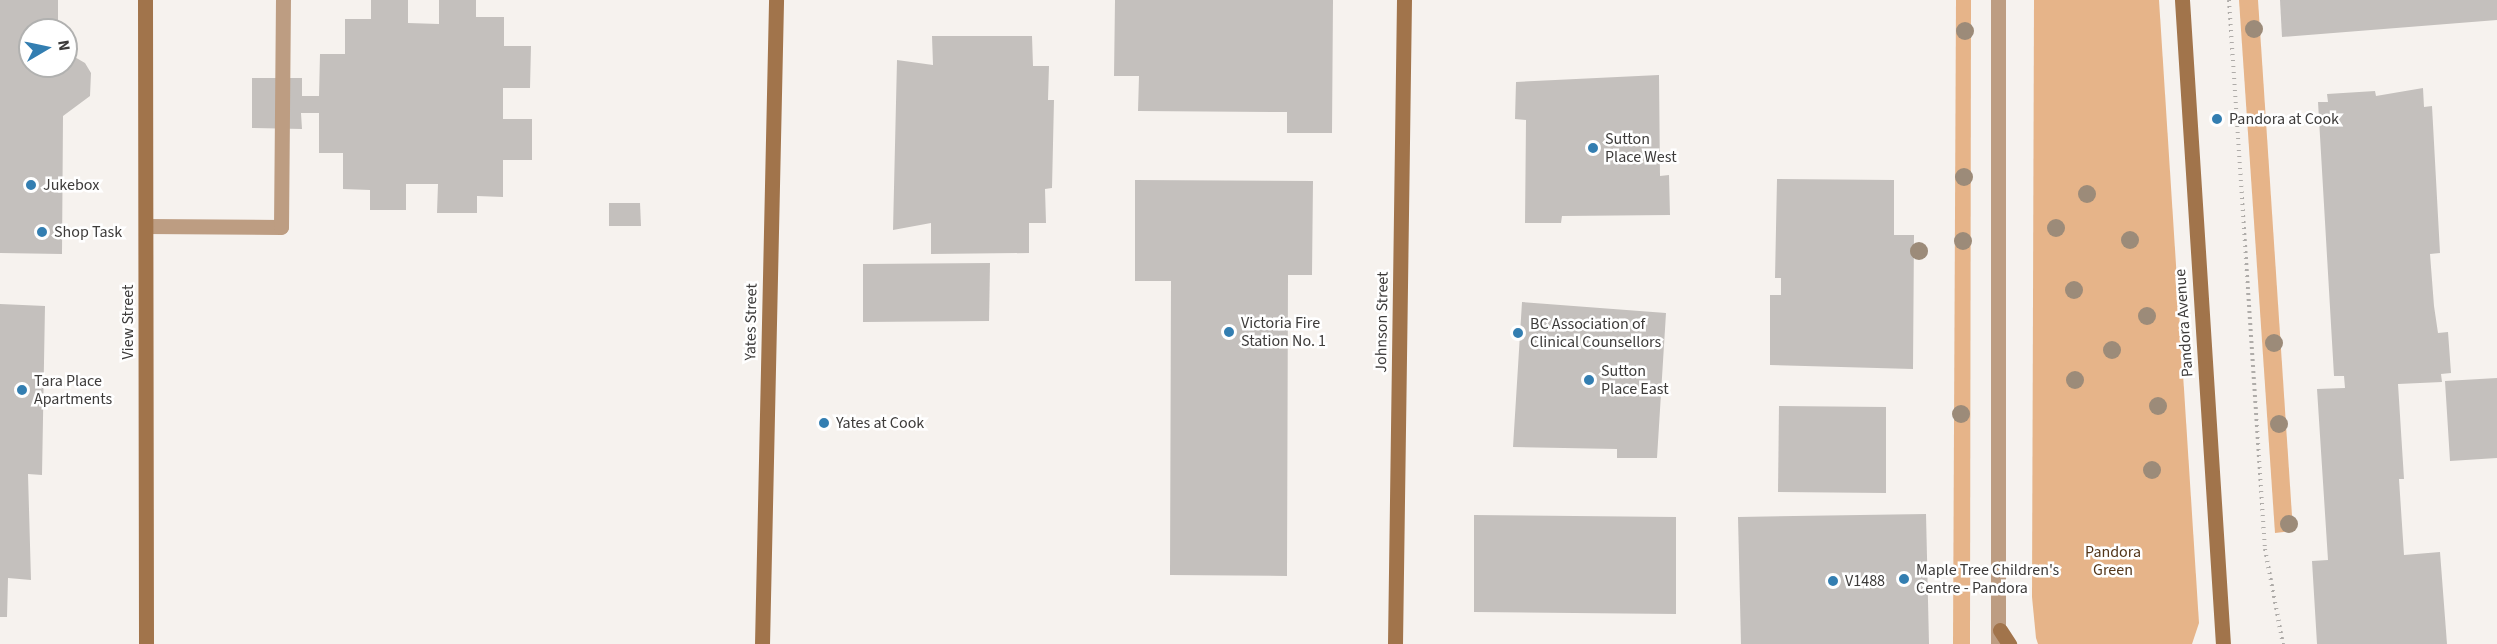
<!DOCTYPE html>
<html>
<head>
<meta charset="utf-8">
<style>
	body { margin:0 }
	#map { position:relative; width:2497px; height:644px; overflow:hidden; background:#f6f2ee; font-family:"Source Sans 3",sans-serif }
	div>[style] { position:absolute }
	.green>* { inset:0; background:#e6b489 }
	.building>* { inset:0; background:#c4c0bd }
	.path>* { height:4px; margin-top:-2px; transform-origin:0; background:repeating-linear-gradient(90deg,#afaca9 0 1.5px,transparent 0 6px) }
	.lane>* { height:15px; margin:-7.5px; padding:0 7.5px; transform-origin:7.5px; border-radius:7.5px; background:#bd9d82 }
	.street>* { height:15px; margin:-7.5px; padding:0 7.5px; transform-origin:7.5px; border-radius:7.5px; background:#bd9d82 }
	.secondary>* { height:15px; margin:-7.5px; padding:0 7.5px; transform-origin:7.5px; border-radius:7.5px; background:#a1744b }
	.trees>* { width:18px; height:18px; margin:-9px; border-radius:50%; background:#9c8b79 }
	.dots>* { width:16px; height:16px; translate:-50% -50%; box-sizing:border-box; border:3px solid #fff; border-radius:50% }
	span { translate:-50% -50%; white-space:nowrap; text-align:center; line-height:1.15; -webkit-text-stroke:5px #fff; paint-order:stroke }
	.poi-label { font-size:16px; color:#3d3b3a }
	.left { translate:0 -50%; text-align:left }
	.street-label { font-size:16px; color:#3d3b3a }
	.park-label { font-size:16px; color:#53361a }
	.north { position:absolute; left:18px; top:18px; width:60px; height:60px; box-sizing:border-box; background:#fff; border:2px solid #b1b1b0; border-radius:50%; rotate:81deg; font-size:16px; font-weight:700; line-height:24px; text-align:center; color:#3d3b3a }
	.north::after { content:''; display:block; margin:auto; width:21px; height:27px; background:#337eb1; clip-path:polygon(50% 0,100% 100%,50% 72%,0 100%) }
</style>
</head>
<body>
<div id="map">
	<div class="green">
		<i style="clip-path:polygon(1956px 0,1971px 0,1970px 644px,1953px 644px)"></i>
		<i style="clip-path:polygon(2034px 0,2159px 0,2199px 623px,2192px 644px,2038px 644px,2036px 638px,2032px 597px)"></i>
		<i style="clip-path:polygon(2239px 0,2258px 0,2293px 531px,2275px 533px)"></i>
	</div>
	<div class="building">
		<i style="clip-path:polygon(0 0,58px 0,58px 30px,30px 30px,30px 66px,66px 66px,66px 52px,85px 63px,91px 73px,90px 96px,63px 116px,62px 254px,0 253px)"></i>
		<i style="clip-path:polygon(371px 0,408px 0,408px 23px,439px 24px,439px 0,476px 0,476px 17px,504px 17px,504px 46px,531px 46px,530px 88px,503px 88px,503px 119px,532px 119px,532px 160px,503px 160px,503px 197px,477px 196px,477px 213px,437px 213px,438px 184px,406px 184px,406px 210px,370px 210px,370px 190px,343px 189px,343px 153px,319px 153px,319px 113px,301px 113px,302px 129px,252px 128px,252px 78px,302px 78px,302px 96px,319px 96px,320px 54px,345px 54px,345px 19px,371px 19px)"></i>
		<i style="clip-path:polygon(1115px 0,1333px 0,1332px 133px,1287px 133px,1287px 112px,1138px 111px,1139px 76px,1114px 76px)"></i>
		<i style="clip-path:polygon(2280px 0,2497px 0,2497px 20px,2282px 37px)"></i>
		<i style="clip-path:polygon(932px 36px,1032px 36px,1033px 66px,1049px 66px,1048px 100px,1054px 100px,1052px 188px,1045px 189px,1046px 223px,1029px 223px,1029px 253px,931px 254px,931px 223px,893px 230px,897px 60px,933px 65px)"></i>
		<i style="clip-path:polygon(1659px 75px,1660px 176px,1669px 175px,1670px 215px,1562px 216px,1561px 223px,1525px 223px,1526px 120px,1515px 119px,1516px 82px)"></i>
		<i style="clip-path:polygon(2423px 88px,2424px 107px,2432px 106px,2440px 253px,2430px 254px,2434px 306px,2438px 333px,2448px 332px,2451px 373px,2441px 374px,2442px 382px,2398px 384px,2404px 479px,2399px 479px,2404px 555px,2440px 552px,2447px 644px,2317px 644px,2312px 561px,2328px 560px,2317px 389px,2345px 388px,2344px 376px,2334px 376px,2318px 102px,2328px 102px,2327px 94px,2375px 91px,2376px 96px)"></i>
		<i style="clip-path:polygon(1777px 179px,1894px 180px,1894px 235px,1914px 235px,1913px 369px,1770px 365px,1770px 295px,1781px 295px,1781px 278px,1775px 278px)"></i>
		<i style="clip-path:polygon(1135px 180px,1313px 181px,1312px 275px,1288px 275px,1287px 576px,1170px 575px,1171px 281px,1135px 281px)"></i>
		<i style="clip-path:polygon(609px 203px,640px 203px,641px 226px,609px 226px)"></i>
		<i style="clip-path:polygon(990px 263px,989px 321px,863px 322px,863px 264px)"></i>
		<i style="clip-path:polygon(1522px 302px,1666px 313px,1657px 458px,1617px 458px,1617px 449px,1513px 447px)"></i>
		<i style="clip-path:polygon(0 304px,45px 306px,42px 475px,28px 474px,31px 580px,8px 578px,7px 617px,0 617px)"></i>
		<i style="clip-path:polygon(2497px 378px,2497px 458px,2450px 461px,2445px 381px)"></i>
		<i style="clip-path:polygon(1779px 406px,1886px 407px,1886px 493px,1778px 492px)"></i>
		<i style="clip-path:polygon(1926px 514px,1929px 644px,1741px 644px,1738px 517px)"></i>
		<i style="clip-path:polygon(1474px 515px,1676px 517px,1676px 614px,1474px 612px)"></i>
	</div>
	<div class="path">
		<i style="left:2229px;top:0;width:550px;rotate:86.25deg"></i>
		<i style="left:2265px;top:549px;width:97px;rotate:79.3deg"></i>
	</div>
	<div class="lane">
		<i style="left:146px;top:226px;width:135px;rotate:0.4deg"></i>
		<i style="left:281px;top:227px;width:227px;rotate:-89.5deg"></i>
	</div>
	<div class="street">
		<i style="left:1998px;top:644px;width:644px;rotate:-90deg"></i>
	</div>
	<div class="secondary">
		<i style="left:145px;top:0;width:644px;rotate:89.91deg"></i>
		<i style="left:2182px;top:0;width:645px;rotate:86.36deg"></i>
		<i style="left:2000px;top:630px;width:17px;rotate:57deg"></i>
		<i style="left:762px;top:644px;width:644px;rotate:-88.75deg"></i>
		<i style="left:1395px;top:644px;width:644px;rotate:-89.2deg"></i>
	</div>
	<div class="trees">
		<i style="left:2254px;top:29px"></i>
		<i style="left:1965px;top:31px"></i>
		<i style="left:1964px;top:177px"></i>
		<i style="left:2087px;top:194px"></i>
		<i style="left:2056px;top:228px"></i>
		<i style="left:2130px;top:240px"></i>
		<i style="left:1963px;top:241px"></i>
		<i style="left:1919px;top:251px"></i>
		<i style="left:2074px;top:290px"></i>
		<i style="left:2147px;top:316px"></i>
		<i style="left:2274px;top:343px"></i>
		<i style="left:2112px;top:350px"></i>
		<i style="left:2075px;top:380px"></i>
		<i style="left:2158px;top:406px"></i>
		<i style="left:1961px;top:414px"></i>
		<i style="left:2279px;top:424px"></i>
		<i style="left:2152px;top:470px"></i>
		<i style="left:2289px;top:524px"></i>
	</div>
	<div class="dots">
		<i style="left:2217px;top:119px;background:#337eb1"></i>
		<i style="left:1593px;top:148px;background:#337eb1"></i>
		<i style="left:31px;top:185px;background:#337eb1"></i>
		<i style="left:42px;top:232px;background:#337eb1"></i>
		<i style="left:1229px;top:332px;background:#337eb1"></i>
		<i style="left:1518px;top:333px;background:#337eb1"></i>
		<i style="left:1589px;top:380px;background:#337eb1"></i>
		<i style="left:22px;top:390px;background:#337eb1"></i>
		<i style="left:824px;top:423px;background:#337eb1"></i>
		<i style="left:1904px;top:579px;background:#337eb1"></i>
		<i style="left:1833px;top:581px;background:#337eb1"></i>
	</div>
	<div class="poi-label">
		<span class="left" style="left:2229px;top:119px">Pandora at Cook</span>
		<span class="left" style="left:1605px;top:148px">Sutton<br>Place West</span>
		<span class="left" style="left:43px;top:185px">Jukebox</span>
		<span class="left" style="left:54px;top:232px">Shop Task</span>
		<span class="left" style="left:1241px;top:332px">Victoria Fire<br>Station No. 1</span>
		<span class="left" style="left:1530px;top:333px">BC Association of<br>Clinical Counsellors</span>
		<span class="left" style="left:1601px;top:380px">Sutton<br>Place East</span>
		<span class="left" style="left:34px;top:390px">Tara Place<br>Apartments</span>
		<span class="left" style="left:836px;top:423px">Yates at Cook</span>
		<span class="left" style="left:1916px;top:579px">Maple Tree Children's<br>Centre - Pandora</span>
		<span class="left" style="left:1845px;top:581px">V1488</span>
	</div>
	<div class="street-label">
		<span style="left:128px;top:322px;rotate:-90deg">View Street</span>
		<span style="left:751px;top:322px;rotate:-89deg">Yates Street</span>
		<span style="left:1382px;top:322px;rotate:-89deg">Johnson Street</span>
		<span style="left:2184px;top:323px;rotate:-94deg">Pandora Avenue</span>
	</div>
	<div class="park-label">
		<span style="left:2113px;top:561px">Pandora<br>Green</span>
	</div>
	<div class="north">N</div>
</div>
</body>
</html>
